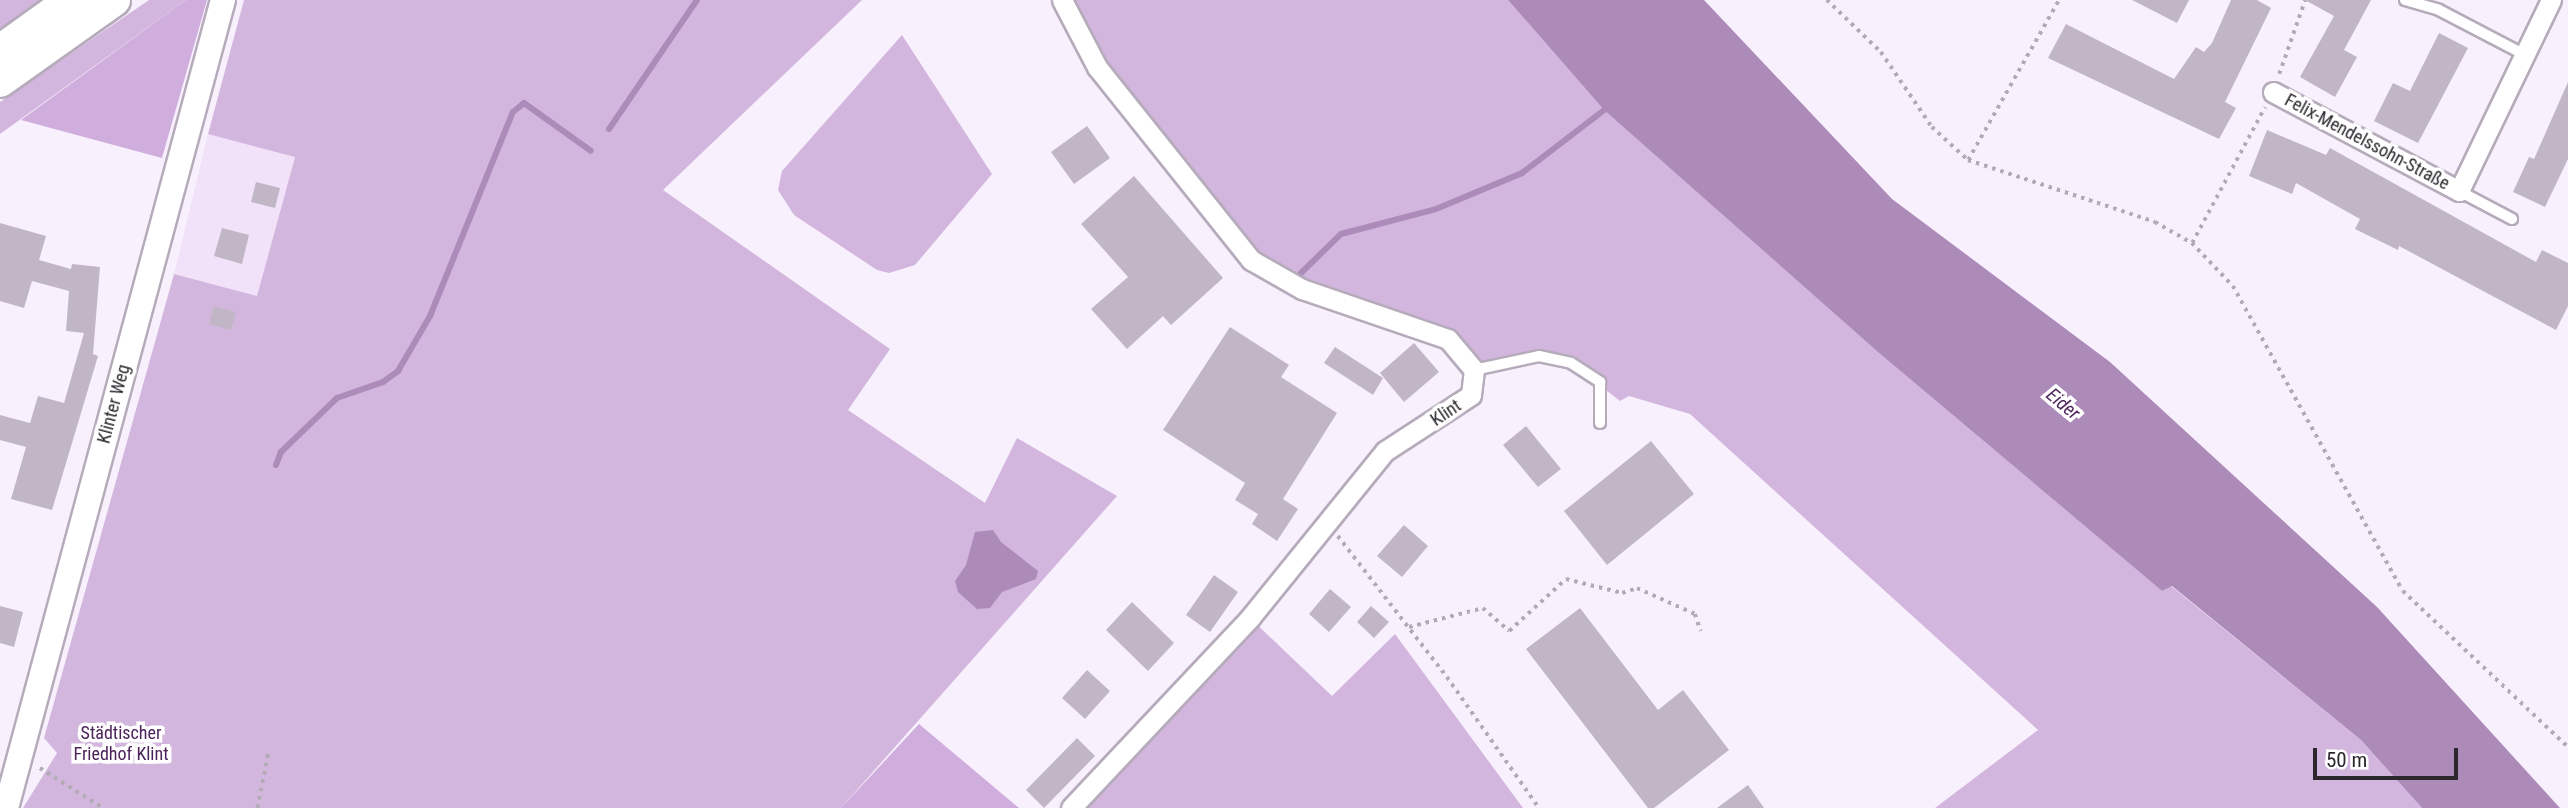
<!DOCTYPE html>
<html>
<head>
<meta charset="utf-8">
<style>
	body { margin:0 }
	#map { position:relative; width:2568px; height:808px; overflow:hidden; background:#f9f0fd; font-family:"Roboto Condensed",sans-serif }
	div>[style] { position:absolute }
	.built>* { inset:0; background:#f2e2f9 }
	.green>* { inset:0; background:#d2b6de }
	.forest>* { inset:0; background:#cfaddd }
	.water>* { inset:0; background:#ac8bb9 }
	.stream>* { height:6px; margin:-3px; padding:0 3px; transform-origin:3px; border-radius:3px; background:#ac8bb9 }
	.building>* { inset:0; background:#c1b6c6 }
	.path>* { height:3.5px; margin-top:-1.75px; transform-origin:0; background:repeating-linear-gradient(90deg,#b2abb5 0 3.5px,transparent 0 8.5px) }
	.roads { filter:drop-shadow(2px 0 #b6abbb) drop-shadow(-2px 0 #b6abbb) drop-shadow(0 2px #b6abbb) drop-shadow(0 -2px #b6abbb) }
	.service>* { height:10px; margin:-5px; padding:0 5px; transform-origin:5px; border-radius:5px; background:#fff }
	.minor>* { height:19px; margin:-9.5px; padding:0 9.5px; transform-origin:9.5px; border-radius:9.5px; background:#fff }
	.tertiary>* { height:24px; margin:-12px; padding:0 12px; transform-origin:12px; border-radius:12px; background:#fff }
	.trunk>* { height:32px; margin:-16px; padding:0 16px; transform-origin:16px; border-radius:16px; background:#fff }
	span { translate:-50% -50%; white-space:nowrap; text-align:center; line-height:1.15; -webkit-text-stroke:7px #fff; paint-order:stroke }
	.street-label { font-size:18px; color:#2b272d }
	.park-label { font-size:18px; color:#4c225b }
	.water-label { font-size:19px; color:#50265f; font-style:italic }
	.scale { position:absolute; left:2313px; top:748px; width:145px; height:32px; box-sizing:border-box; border:4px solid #2b272d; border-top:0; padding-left:9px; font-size:21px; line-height:24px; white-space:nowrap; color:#2b272d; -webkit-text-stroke:5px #fff; paint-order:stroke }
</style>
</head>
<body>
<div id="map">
	<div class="built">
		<i style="clip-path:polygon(208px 134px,295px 156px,257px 296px,174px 274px)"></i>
	</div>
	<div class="green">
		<i style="clip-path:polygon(0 0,46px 0,0 32px)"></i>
		<i style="clip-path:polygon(149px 0,186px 0,0 134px,0 102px)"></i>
		<i style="clip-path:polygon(244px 0,862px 0,663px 190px,890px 349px,848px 410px,985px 503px,1017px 438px,1117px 496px,841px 808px,23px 808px,57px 753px,44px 738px,174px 274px,257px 296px,295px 157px,208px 134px)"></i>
		<i style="clip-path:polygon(1062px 0,1508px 0,1604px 110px,1879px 353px,2162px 591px,2171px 586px,2361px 740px,2422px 808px,1935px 808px,2038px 730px,1690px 414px,1629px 396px,1620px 401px,1571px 363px,1539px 356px,1474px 370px,1465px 355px,1251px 260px,1097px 67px)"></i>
		<i style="clip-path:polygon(902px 35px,992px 174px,915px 265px,889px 273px,877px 270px,794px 215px,778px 190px,782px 171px)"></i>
		<i style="clip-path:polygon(1250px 618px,1332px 696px,1395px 634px,1523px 808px,1071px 808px)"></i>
	</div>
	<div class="forest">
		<i style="clip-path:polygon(186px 0,207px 0,162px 158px,21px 120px)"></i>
		<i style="clip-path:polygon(919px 724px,1019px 808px,841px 808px)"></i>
	</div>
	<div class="water">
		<i style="clip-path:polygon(1508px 0,1704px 0,1892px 199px,2110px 362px,2377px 607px,2560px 808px,2422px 808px,2361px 740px,2172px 586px,2162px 591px,1879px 353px,1604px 110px)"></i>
		<i style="clip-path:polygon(993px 530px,1001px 542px,1038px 571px,1036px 579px,1002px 592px,990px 608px,977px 609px,958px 592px,955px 581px,966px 565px,975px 532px)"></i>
	</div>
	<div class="stream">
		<i style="left:609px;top:129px;width:156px;rotate:-55.7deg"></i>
		<i style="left:1301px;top:273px;width:56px;rotate:-44.3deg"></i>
		<i style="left:1341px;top:234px;width:98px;rotate:-14.7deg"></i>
		<i style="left:1436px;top:209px;width:93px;rotate:-22.7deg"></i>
		<i style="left:1522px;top:173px;width:103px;rotate:-37.5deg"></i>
		<i style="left:276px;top:465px;width:14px;rotate:-69deg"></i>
		<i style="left:281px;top:452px;width:78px;rotate:-44deg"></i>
		<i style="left:337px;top:398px;width:49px;rotate:-19.2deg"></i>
		<i style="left:383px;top:382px;width:19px;rotate:-36deg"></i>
		<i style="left:398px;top:371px;width:64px;rotate:-59.8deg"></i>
		<i style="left:430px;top:316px;width:220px;rotate:-67.9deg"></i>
		<i style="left:513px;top:112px;width:14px;rotate:-39deg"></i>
		<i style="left:524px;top:103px;width:82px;rotate:35.6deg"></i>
	</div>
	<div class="building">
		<i style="clip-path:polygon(2132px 0,2189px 0,2177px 23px)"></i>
		<i style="clip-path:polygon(2231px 0,2257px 0,2271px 8px,2225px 102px,2236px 108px,2219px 139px,2048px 58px,2066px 24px,2174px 79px,2196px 47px,2204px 52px,2212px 43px)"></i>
		<i style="clip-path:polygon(2305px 0,2371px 0,2344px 50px,2357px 57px,2335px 97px,2300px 77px,2334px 16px)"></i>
		<i style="clip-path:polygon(2439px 33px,2468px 48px,2418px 143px,2374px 121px,2393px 83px,2410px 91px)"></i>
		<i style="clip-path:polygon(2568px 82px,2568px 159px,2545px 207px,2513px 192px,2529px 157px,2534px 159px)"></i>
		<i style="clip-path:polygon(1087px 126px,1110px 158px,1074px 184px,1051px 152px)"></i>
		<i style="clip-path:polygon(2267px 130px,2326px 155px,2330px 148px,2536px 262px,2542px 250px,2568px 263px,2568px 306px,2556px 330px,2399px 246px,2398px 250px,2355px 229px,2360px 219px,2296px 183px,2292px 194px,2249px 176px)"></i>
		<i style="clip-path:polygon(1134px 176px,1223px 278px,1171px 325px,1163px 316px,1127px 349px,1091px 309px,1128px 277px,1081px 224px)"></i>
		<i style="clip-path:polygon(256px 182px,280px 188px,275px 208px,251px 202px)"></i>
		<i style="clip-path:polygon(0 223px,46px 236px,39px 260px,71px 269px,72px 264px,100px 267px,93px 354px,98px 356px,52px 510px,11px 499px,26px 447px,0 440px,0 415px,30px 423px,38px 396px,64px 403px,84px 333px,66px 331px,69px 291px,32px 281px,24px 308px,0 301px)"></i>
		<i style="clip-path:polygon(222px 228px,249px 235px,242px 264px,214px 256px)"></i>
		<i style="clip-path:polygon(214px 306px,236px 312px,231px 330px,209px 324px)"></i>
		<i style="clip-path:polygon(1230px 327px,1289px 365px,1281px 377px,1337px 413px,1283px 499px,1298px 509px,1277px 541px,1252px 524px,1258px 514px,1235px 500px,1245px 483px,1163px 430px)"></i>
		<i style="clip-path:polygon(1414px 343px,1439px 372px,1404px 402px,1380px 373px)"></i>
		<i style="clip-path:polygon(1335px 347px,1383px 378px,1373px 395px,1324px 363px)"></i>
		<i style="clip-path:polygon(1526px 426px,1561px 469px,1538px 487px,1503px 445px)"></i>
		<i style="clip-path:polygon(1651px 441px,1694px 494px,1607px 565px,1564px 511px)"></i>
		<i style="clip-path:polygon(1404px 525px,1428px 546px,1402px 577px,1377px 556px)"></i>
		<i style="clip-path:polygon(1214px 575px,1238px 592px,1210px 632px,1186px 615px)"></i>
		<i style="clip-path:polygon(1330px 589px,1351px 607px,1329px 632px,1309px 614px)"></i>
		<i style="clip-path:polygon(1132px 602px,1174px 643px,1148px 671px,1106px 630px)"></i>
		<i style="clip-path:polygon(0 606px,23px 612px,14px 647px,0 643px)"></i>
		<i style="clip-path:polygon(1371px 606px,1389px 622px,1374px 638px,1357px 622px)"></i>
		<i style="clip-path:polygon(1580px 608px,1658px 710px,1683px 690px,1729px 750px,1654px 808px,1648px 808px,1526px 649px)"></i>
		<i style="clip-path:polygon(1087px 670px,1110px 691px,1085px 719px,1062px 698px)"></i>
		<i style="clip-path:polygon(1077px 738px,1095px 756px,1044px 808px,1026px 790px)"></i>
		<i style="clip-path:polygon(1748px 785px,1764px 808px,1717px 808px)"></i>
	</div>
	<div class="path">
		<i style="left:1827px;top:0;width:75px;rotate:43.9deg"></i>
		<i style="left:1881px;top:52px;width:91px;rotate:55.8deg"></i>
		<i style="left:1932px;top:127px;width:49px;rotate:42.5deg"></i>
		<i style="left:1968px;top:160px;width:197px;rotate:18.3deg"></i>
		<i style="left:2155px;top:222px;width:43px;rotate:29.6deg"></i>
		<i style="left:2192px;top:243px;width:59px;rotate:46.4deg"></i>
		<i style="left:2233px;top:286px;width:349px;rotate:60.9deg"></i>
		<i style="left:2403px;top:591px;width:227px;rotate:43.4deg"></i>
		<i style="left:2279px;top:74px;width:78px;rotate:-70.6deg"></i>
		<i style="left:1968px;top:160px;width:184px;rotate:-60.4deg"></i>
		<i style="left:2192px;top:243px;width:154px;rotate:-61.8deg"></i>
		<i style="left:1338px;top:536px;width:178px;rotate:52.3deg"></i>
		<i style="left:1447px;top:677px;width:160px;rotate:54.9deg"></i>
		<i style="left:1409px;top:627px;width:76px;rotate:-14.4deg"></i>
		<i style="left:1483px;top:608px;width:35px;rotate:41deg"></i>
		<i style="left:1509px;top:631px;width:77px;rotate:-42.4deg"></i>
		<i style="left:1566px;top:579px;width:58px;rotate:14deg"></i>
		<i style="left:1622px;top:593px;width:16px;rotate:-18deg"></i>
		<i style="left:1637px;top:588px;width:64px;rotate:24.1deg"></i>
		<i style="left:1695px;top:614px;width:18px;rotate:71deg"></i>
		<i style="left:40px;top:768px;width:75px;rotate:32.4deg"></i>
		<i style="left:257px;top:808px;width:55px;rotate:-78.5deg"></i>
	</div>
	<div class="roads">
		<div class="service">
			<i style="left:2405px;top:0;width:35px;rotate:16deg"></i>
			<i style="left:2439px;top:10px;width:97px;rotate:27.6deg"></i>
			<i style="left:2459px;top:191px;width:60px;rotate:27.8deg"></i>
			<i style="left:1474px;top:370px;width:66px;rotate:-12.2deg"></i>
			<i style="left:1539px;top:356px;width:33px;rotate:12deg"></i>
			<i style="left:1571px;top:363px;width:35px;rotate:33deg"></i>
			<i style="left:1600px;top:382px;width:41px;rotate:90deg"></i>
		</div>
		<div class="minor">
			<i style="left:1062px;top:0;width:76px;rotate:62.4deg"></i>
			<i style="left:1097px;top:67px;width:247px;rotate:51.4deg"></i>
			<i style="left:1251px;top:260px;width:59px;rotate:29.6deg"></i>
			<i style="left:1302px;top:289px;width:154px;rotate:18.9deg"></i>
			<i style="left:1448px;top:339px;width:40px;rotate:50deg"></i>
			<i style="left:1474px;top:370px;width:25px;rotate:97deg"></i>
			<i style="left:1471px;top:395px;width:103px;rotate:146.9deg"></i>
			<i style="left:1385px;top:451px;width:215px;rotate:129deg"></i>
			<i style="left:1250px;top:618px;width:261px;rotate:133.3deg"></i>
			<i style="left:2273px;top:92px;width:211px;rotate:28deg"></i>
			<i style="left:2459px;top:191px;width:212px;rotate:-64.3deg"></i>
		</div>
		<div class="tertiary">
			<i style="left:6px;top:808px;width:837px;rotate:-74.97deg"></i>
		</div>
		<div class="trunk">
			<i style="left:0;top:51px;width:87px;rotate:-35.7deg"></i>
			<i style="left:0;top:81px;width:140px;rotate:-35.4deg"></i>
		</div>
	</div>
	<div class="street-label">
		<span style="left:2367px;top:142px;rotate:28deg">Felix-Mendelssohn-Straße</span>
		<span style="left:114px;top:404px;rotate:-75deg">Klinter Weg</span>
		<span style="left:1446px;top:413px;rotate:-34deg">Klint</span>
	</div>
	<div class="park-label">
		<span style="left:121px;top:744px">Städtischer<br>Friedhof Klint</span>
	</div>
	<div class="water-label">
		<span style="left:2063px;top:404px;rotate:40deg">Eider</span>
	</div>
	<div class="scale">50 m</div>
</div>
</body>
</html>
